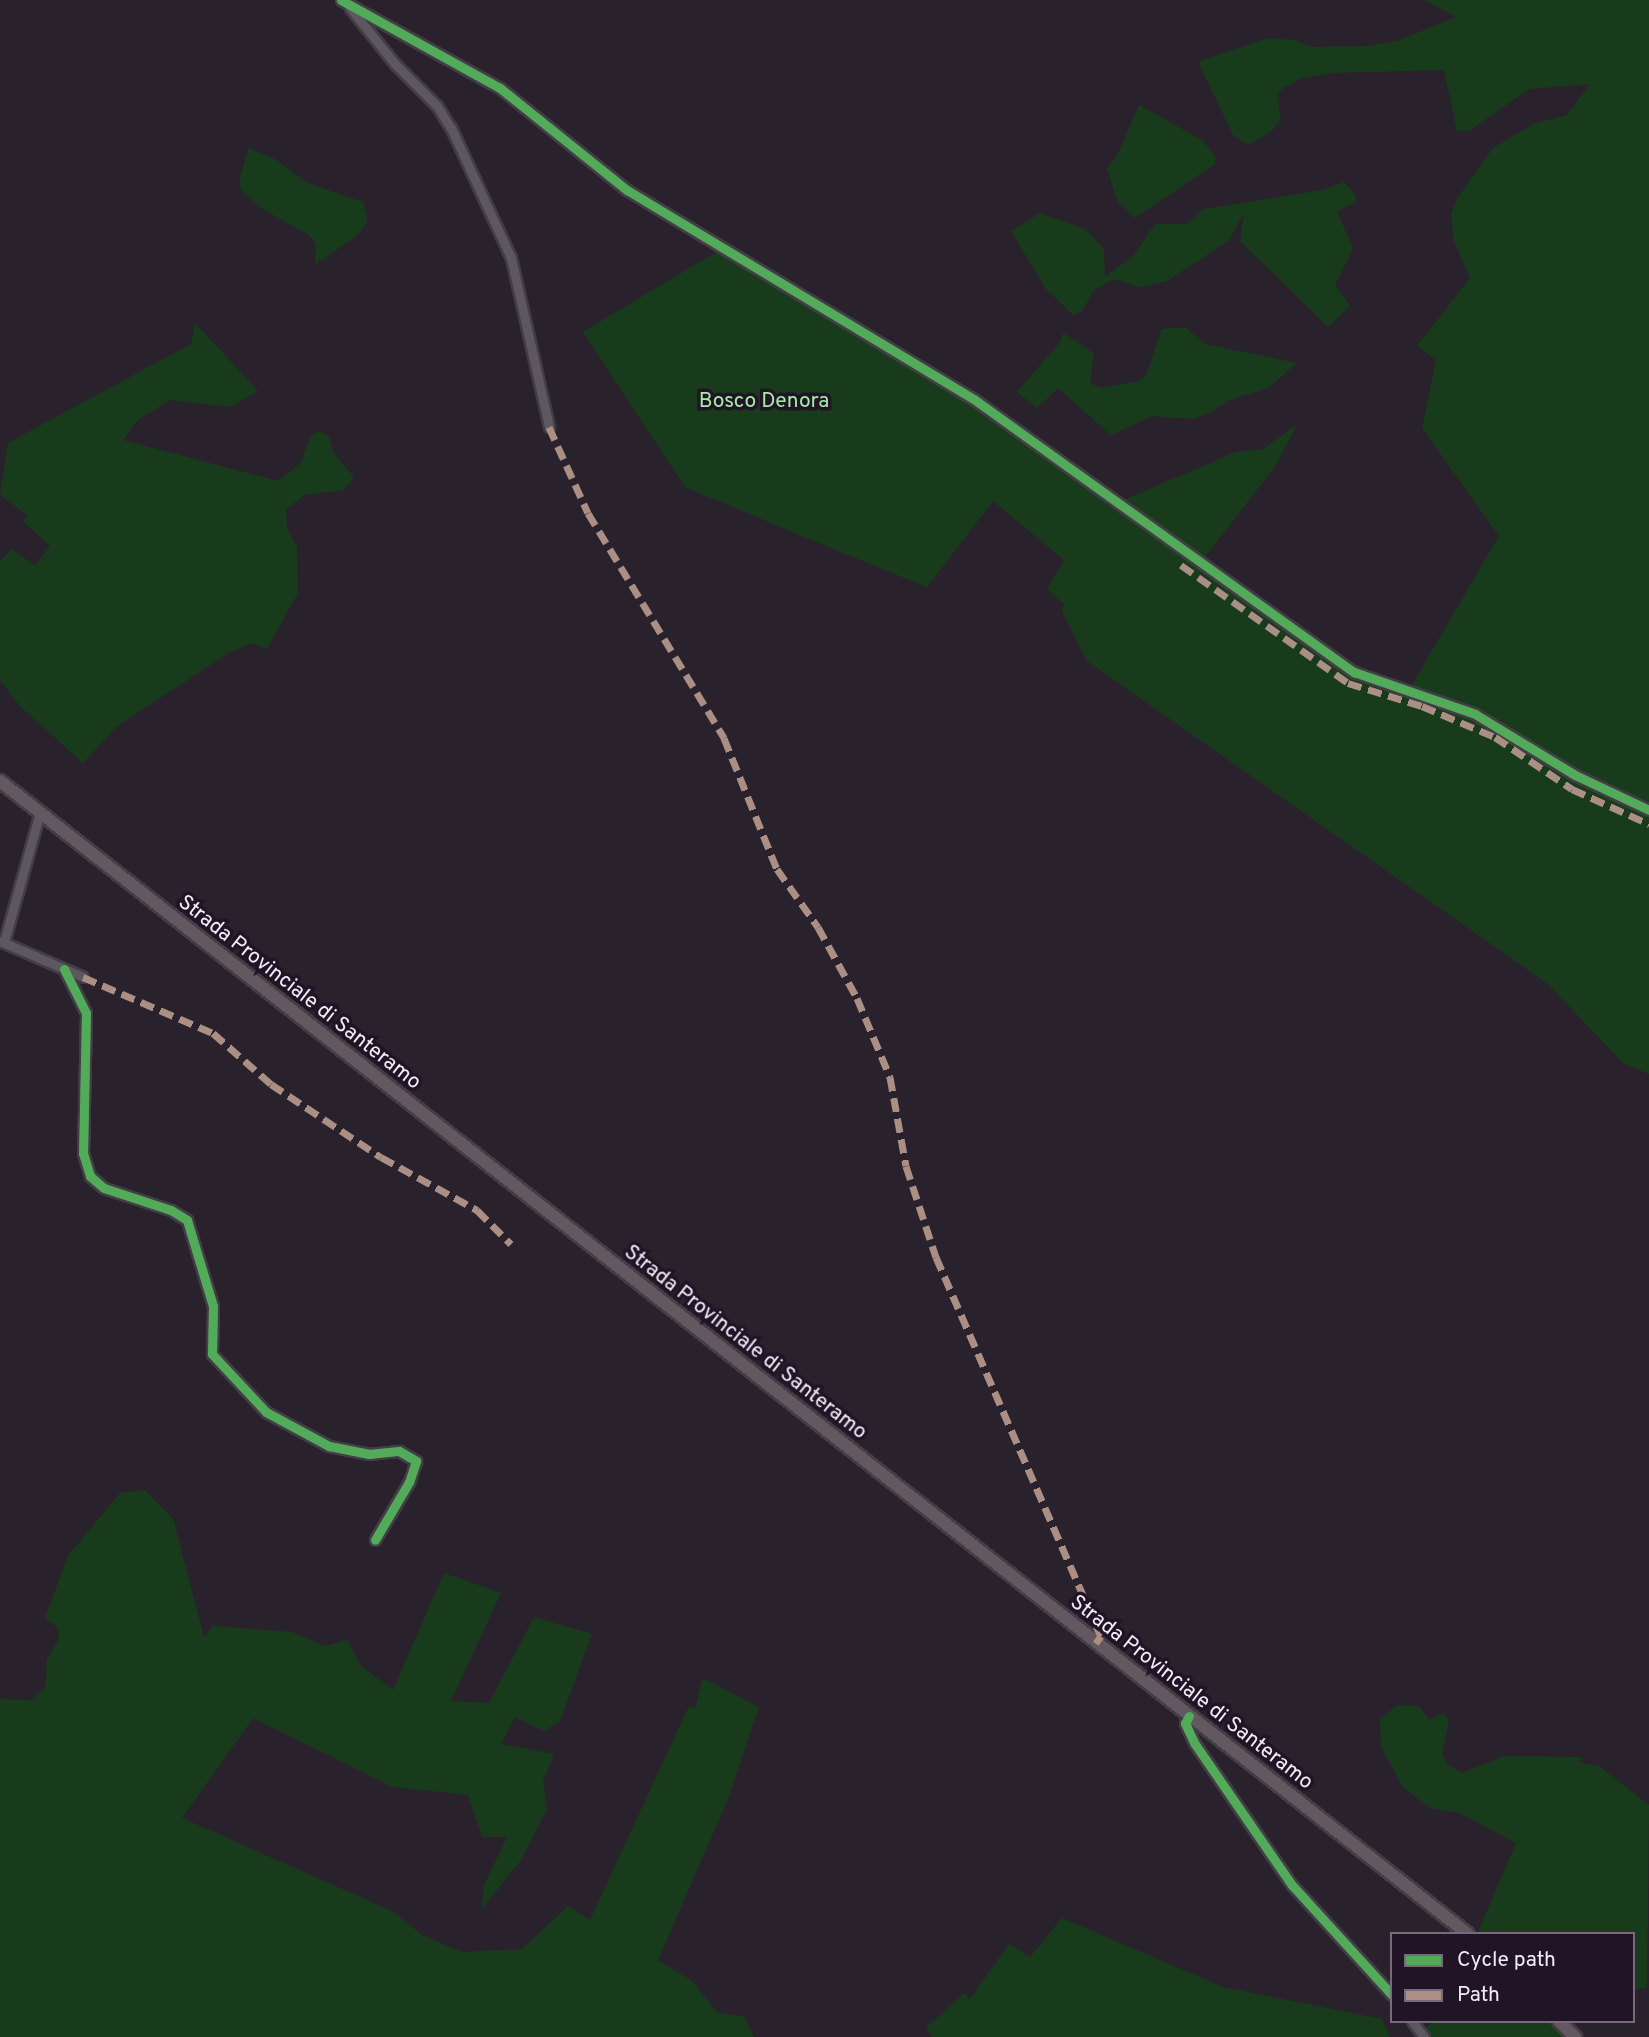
<!DOCTYPE html>
<html>
<head>
<meta charset="utf-8">
<style>
	body { margin:0 }
	#map { position:relative; width:1649px; height:2037px; overflow:hidden; background:#29222c; font-family:Overpass,sans-serif }
	div>[style] { position:absolute }
	.green>* { inset:0; background:#183c1b }
	.roads { filter:drop-shadow(2px 0 #433d46) drop-shadow(-2px 0 #433d46) drop-shadow(0 2px #433d46) drop-shadow(0 -2px #433d46) }
	.minor>* { height:9px; margin:-4.5px; padding:0 4.5px; transform-origin:4.5px; border-radius:4.5px; background:#5d5760 }
	.major>* { height:12px; margin:-6px; padding:0 6px; transform-origin:6px; border-radius:6px; background:#635860 }
	.quiet>* { height:7px; margin-top:-3.5px; transform-origin:0; background:repeating-linear-gradient(90deg,#ac8f84 0 14px,transparent 0 21px) }
	.cycleway>* { height:9px; margin:-4.5px; padding:0 4.5px; transform-origin:4.5px; border-radius:4.5px; background:#51ab58 }
	span { translate:-50% -50%; white-space:nowrap; text-align:center; line-height:1.15; -webkit-text-stroke:7px #211427; paint-order:stroke }
	.park-label { font-size:21px; color:#a3eea4 }
	.street-label { font-size:21px; color:#f5ecfa }
	.legend { position:absolute; left:1390px; top:1932px; width:245px; height:91px; box-sizing:border-box; background:#211427; border:2px solid #766a7b; margin:0; padding:9px 12px; list-style:none; font-size:21px; color:#f5ecfa }
	.legend li { display:flex; align-items:center; gap:14px; height:35px }
	.legend b { width:35px; border:2px solid #766a7b }
</style>
</head>
<body>
<div id="map">
	<div class="green">
		<i style="clip-path:polygon(1425px 0,1649px 0,1649px 1074px,1623px 1063px,1548px 984px,1087px 661px,1062px 611px,1064px 604px,1047px 589px,1064px 560px,993px 501px,927px 587px,843px 553px,685px 487px,583px 332px,718px 251px,956px 392px,1112px 505px,1236px 452px,1263px 449px,1297px 425px,1274px 468px,1198px 566px,1356px 678px,1406px 695px,1499px 536px,1422px 428px,1436px 360px,1417px 346px,1470px 278px,1454px 241px,1451px 215px,1456px 200px,1493px 148px,1533px 124px,1567px 115px,1590px 84px,1529px 89px,1469px 131px,1457px 131px,1444px 70px,1329px 73px,1300px 79px,1283px 88px,1277px 95px,1281px 118px,1273px 130px,1249px 145px,1233px 135px,1200px 66px,1200px 61px,1268px 38px,1293px 40px,1313px 47px,1367px 46px,1400px 40px,1456px 17px)"></i>
		<i style="clip-path:polygon(1139px 105px,1202px 140px,1215px 156px,1215px 164px,1135px 218px,1117px 201px,1107px 168px,1117px 156px)"></i>
		<i style="clip-path:polygon(248px 148px,275px 159px,307px 183px,363px 202px,368px 220px,359px 234px,315px 265px,316px 244px,309px 235px,261px 208px,243px 192px,239px 183px)"></i>
		<i style="clip-path:polygon(1344px 182px,1356px 196px,1355px 202px,1337px 211px,1353px 249px,1335px 285px,1350px 305px,1328px 327px,1240px 241px,1244px 213px,1228px 241px,1167px 281px,1140px 287px,1113px 279px,1094px 290px,1082px 311px,1073px 315px,1046px 289px,1011px 231px,1040px 213px,1085px 229px,1104px 249px,1105px 277px,1134px 255px,1155px 224px,1187px 224px,1204px 209px,1323px 190px)"></i>
		<i style="clip-path:polygon(195px 323px,258px 391px,231px 407px,170px 400px,138px 420px,123px 440px,278px 481px,300px 464px,311px 435px,319px 431px,329px 437px,334px 454px,354px 477px,344px 490px,305px 495px,286px 509px,287px 529px,297px 547px,298px 593px,267px 649px,252px 643px,230px 652px,116px 727px,83px 763px,20px 706px,0 680px,0 561px,12px 549px,35px 566px,50px 546px,23px 521px,28px 516px,0 495px,8px 443px,191px 344px)"></i>
		<i style="clip-path:polygon(1174px 328px,1186px 328px,1205px 344px,1297px 363px,1268px 388px,1229px 400px,1212px 412px,1192px 419px,1152px 416px,1111px 435px,1058px 388px,1037px 408px,1017px 392px,1061px 341px,1063px 333px,1094px 353px,1090px 383px,1101px 388px,1139px 381px,1146px 375px,1162px 329px)"></i>
		<i style="clip-path:polygon(145px 1490px,173px 1519px,204px 1637px,213px 1626px,292px 1632px,324px 1646px,347px 1640px,361px 1666px,393px 1690px,444px 1573px,501px 1593px,451px 1701px,489px 1703px,534px 1617px,592px 1634px,560px 1721px,544px 1731px,515px 1717px,501px 1744px,554px 1754px,543px 1781px,547px 1809px,521px 1860px,482px 1909px,484px 1885px,507px 1837px,482px 1837px,468px 1795px,393px 1787px,253px 1718px,182px 1818px,394px 1912px,422px 1935px,462px 1952px,522px 1949px,568px 1906px,590px 1920px,689px 1706px,695px 1709px,703px 1678px,759px 1707px,728px 1799px,658px 1960px,692px 1981px,717px 2012px,744px 2017px,754px 2037px,0 2037px,0 1699px,31px 1700px,45px 1688px,47px 1659px,59px 1639px,57px 1627px,45px 1618px,68px 1556px,120px 1493px)"></i>
		<i style="clip-path:polygon(1397px 1705px,1419px 1706px,1429px 1720px,1443px 1713px,1449px 1720px,1442px 1753px,1448px 1765px,1462px 1773px,1504px 1756px,1583px 1757px,1579px 1762px,1599px 1766px,1649px 1805px,1647px 1988px,1633px 1990px,1633px 1934px,1477px 1934px,1516px 1843px,1460px 1813px,1430px 1808px,1403px 1787px,1381px 1747px,1380px 1720px)"></i>
		<i style="clip-path:polygon(1062px 1918px,1223px 1987px,1382px 2019px,1390px 2037px,932px 2037px,926px 2028px,964px 1993px,970px 1999px,1009px 1944px,1030px 1957px)"></i>
		<i style="clip-path:polygon(1432px 2021px,1554px 2021px,1571px 2037px,1427px 2037px,1424px 2031px)"></i>
	</div>
	<div class="roads">
		<div class="minor">
			<i style="left:341px;top:0;width:182px;rotate:29deg"></i>
			<i style="left:500px;top:88px;width:163px;rotate:38.8deg"></i>
			<i style="left:627px;top:190px;width:406px;rotate:31.1deg"></i>
			<i style="left:975px;top:400px;width:467px;rotate:35.7deg"></i>
			<i style="left:1354px;top:672px;width:128px;rotate:19.1deg"></i>
			<i style="left:1475px;top:714px;width:117px;rotate:31.4deg"></i>
			<i style="left:1575px;top:775px;width:82px;rotate:25.3deg"></i>
			<i style="left:350px;top:8px;width:72px;rotate:51.2deg"></i>
			<i style="left:395px;top:64px;width:59px;rotate:45deg"></i>
			<i style="left:437px;top:106px;width:26px;rotate:58deg"></i>
			<i style="left:451px;top:128px;width:143px;rotate:65.2deg"></i>
			<i style="left:511px;top:258px;width:173px;rotate:77.3deg"></i>
			<i style="left:0;top:941px;width:90px;rotate:23.4deg"></i>
			<i style="left:4px;top:942px;width:135px;rotate:-74.5deg"></i>
			<i style="left:64px;top:969px;width:49px;rotate:63.4deg"></i>
			<i style="left:86px;top:1013px;width:140px;rotate:91.2deg"></i>
			<i style="left:83px;top:1153px;width:24px;rotate:73deg"></i>
			<i style="left:90px;top:1176px;width:18px;rotate:41deg"></i>
			<i style="left:104px;top:1188px;width:71px;rotate:18.2deg"></i>
			<i style="left:171px;top:1210px;width:19px;rotate:32deg"></i>
			<i style="left:187px;top:1220px;width:90px;rotate:73.2deg"></i>
			<i style="left:213px;top:1306px;width:48px;rotate:91.2deg"></i>
			<i style="left:212px;top:1354px;width:79px;rotate:47deg"></i>
			<i style="left:266px;top:1412px;width:72px;rotate:28.4deg"></i>
			<i style="left:329px;top:1446px;width:41px;rotate:11.3deg"></i>
			<i style="left:369px;top:1454px;width:30px;rotate:-6deg"></i>
			<i style="left:399px;top:1451px;width:20px;rotate:30deg"></i>
			<i style="left:416px;top:1461px;width:22px;rotate:108deg"></i>
			<i style="left:409px;top:1482px;width:67px;rotate:120.4deg"></i>
			<i style="left:1189px;top:1716px;width:8px;rotate:120deg"></i>
			<i style="left:1185px;top:1723px;width:23px;rotate:65deg"></i>
			<i style="left:1195px;top:1744px;width:171px;rotate:55.5deg"></i>
			<i style="left:1292px;top:1885px;width:149px;rotate:47.7deg"></i>
			<i style="left:1412px;top:2021px;width:20px;rotate:53deg"></i>
		</div>
		<div class="major">
			<i style="left:0;top:781px;width:1867px;rotate:38.15deg"></i>
			<i style="left:1559px;top:2021px;width:23px;rotate:45deg"></i>
		</div>
	</div>
	<div class="quiet">
		<i style="left:549px;top:427px;width:94px;rotate:65.6deg"></i>
		<i style="left:588px;top:513px;width:263px;rotate:58.8deg"></i>
		<i style="left:724px;top:738px;width:141px;rotate:68deg"></i>
		<i style="left:777px;top:869px;width:71px;rotate:54.7deg"></i>
		<i style="left:818px;top:927px;width:81px;rotate:61.2deg"></i>
		<i style="left:857px;top:998px;width:86px;rotate:67.3deg"></i>
		<i style="left:890px;top:1077px;width:90px;rotate:79.8deg"></i>
		<i style="left:906px;top:1166px;width:96px;rotate:71.8deg"></i>
		<i style="left:936px;top:1257px;width:413px;rotate:66.5deg"></i>
		<i style="left:1101px;top:1636px;width:9px;rotate:126deg"></i>
		<i style="left:1181px;top:565px;width:204px;rotate:35.2deg"></i>
		<i style="left:1348px;top:683px;width:77px;rotate:17.3deg"></i>
		<i style="left:1422px;top:706px;width:79px;rotate:23deg"></i>
		<i style="left:1495px;top:737px;width:93px;rotate:34deg"></i>
		<i style="left:1572px;top:789px;width:85px;rotate:24.4deg"></i>
		<i style="left:83px;top:977px;width:142px;rotate:23.3deg"></i>
		<i style="left:213px;top:1033px;width:77px;rotate:41.3deg"></i>
		<i style="left:271px;top:1084px;width:132px;rotate:33.6deg"></i>
		<i style="left:381px;top:1157px;width:110px;rotate:28.9deg"></i>
		<i style="left:477px;top:1210px;width:48px;rotate:45deg"></i>
	</div>
	<div class="cycleway">
		<i style="left:341px;top:0;width:182px;rotate:29deg"></i>
		<i style="left:500px;top:88px;width:163px;rotate:38.8deg"></i>
		<i style="left:627px;top:190px;width:406px;rotate:31.1deg"></i>
		<i style="left:975px;top:400px;width:467px;rotate:35.7deg"></i>
		<i style="left:1354px;top:672px;width:128px;rotate:19.1deg"></i>
		<i style="left:1475px;top:714px;width:117px;rotate:31.4deg"></i>
		<i style="left:1575px;top:775px;width:82px;rotate:25.3deg"></i>
		<i style="left:64px;top:969px;width:49px;rotate:63.4deg"></i>
		<i style="left:86px;top:1013px;width:140px;rotate:91.2deg"></i>
		<i style="left:83px;top:1153px;width:24px;rotate:73deg"></i>
		<i style="left:90px;top:1176px;width:18px;rotate:41deg"></i>
		<i style="left:104px;top:1188px;width:71px;rotate:18.2deg"></i>
		<i style="left:171px;top:1210px;width:19px;rotate:32deg"></i>
		<i style="left:187px;top:1220px;width:90px;rotate:73.2deg"></i>
		<i style="left:213px;top:1306px;width:48px;rotate:91.2deg"></i>
		<i style="left:212px;top:1354px;width:79px;rotate:47deg"></i>
		<i style="left:266px;top:1412px;width:72px;rotate:28.4deg"></i>
		<i style="left:329px;top:1446px;width:41px;rotate:11.3deg"></i>
		<i style="left:369px;top:1454px;width:30px;rotate:-6deg"></i>
		<i style="left:399px;top:1451px;width:20px;rotate:30deg"></i>
		<i style="left:416px;top:1461px;width:22px;rotate:108deg"></i>
		<i style="left:409px;top:1482px;width:67px;rotate:120.4deg"></i>
		<i style="left:1189px;top:1716px;width:8px;rotate:120deg"></i>
		<i style="left:1185px;top:1723px;width:23px;rotate:65deg"></i>
		<i style="left:1195px;top:1744px;width:171px;rotate:55.5deg"></i>
		<i style="left:1292px;top:1885px;width:149px;rotate:47.7deg"></i>
	</div>
	<div class="park-label">
		<span style="left:764px;top:402px">Bosco Denora</span>
	</div>
	<div class="street-label">
		<span style="left:299px;top:993px;rotate:38deg">Strada Provinciale di Santeramo</span>
		<span style="left:745px;top:1343px;rotate:38deg">Strada Provinciale di Santeramo</span>
		<span style="left:1191px;top:1693px;rotate:38deg">Strada Provinciale di Santeramo</span>
	</div>
	<ul class="legend">
	<li><b style="height:9px;background:#51ab58"></b>Cycle path</li>
	<li><b style="height:9px;background:#ac8f84"></b>Path</li>
	</ul>
</div>
</body>
</html>
